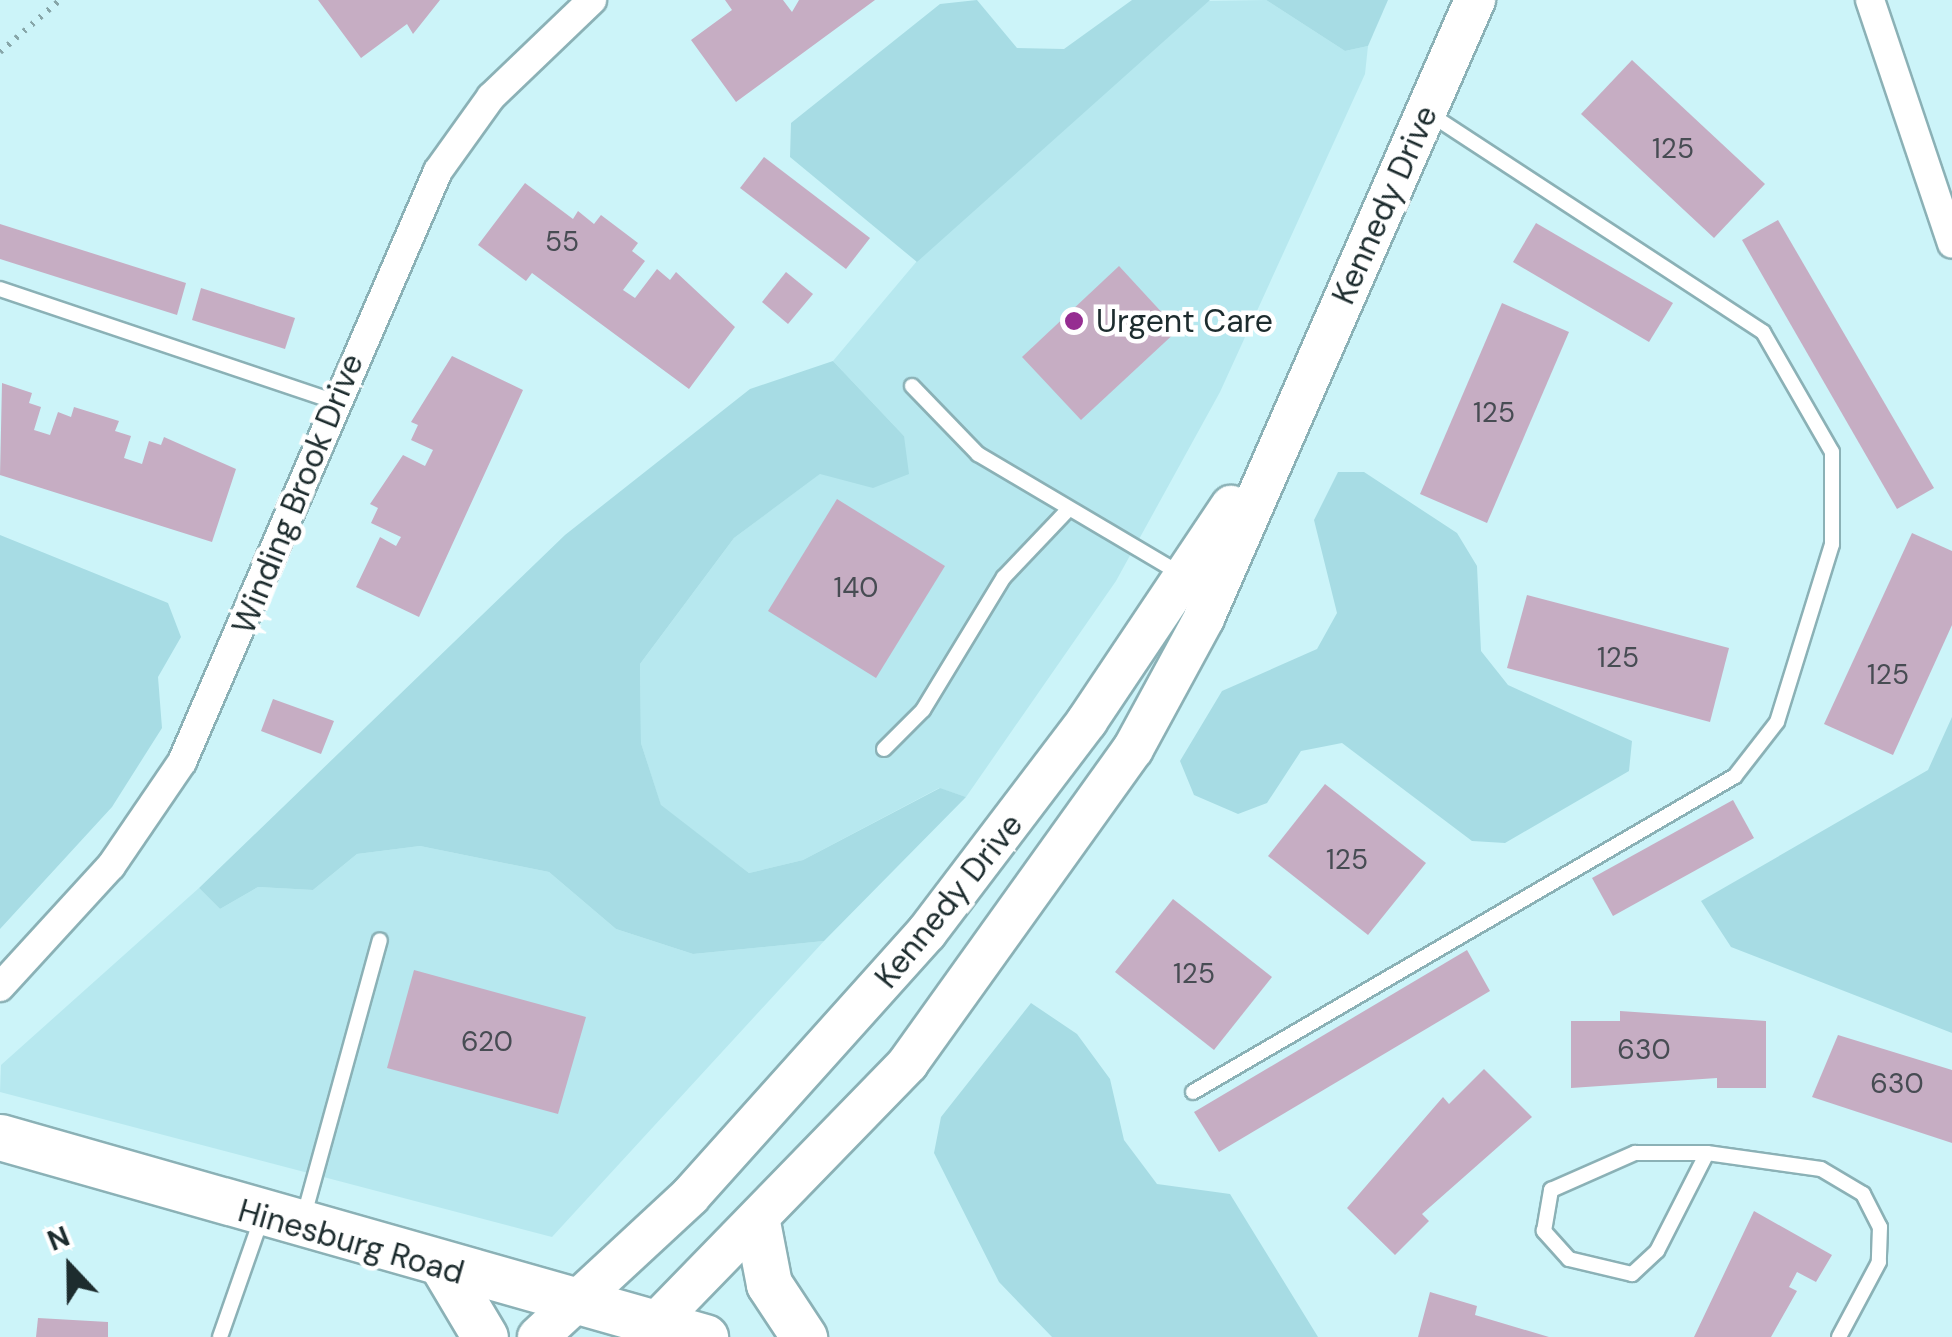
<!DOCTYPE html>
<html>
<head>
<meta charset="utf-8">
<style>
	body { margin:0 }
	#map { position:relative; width:1952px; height:1337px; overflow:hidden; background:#ccf4f9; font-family:"DM Sans",sans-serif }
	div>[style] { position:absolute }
	.built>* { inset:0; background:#b7e8ef }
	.green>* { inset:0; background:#a7dce4 }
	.building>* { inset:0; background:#c6adc3 }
	.path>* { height:6px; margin-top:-3px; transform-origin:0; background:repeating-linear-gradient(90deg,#87a6a9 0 2.5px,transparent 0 10.5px) }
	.roads { filter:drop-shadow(2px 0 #8bb1b6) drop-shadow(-2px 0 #8bb1b6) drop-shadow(0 2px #8bb1b6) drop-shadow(0 -2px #8bb1b6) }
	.lane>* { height:14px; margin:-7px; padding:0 7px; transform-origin:7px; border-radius:7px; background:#fff }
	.street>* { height:28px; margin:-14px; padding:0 14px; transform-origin:14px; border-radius:14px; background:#fff }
	.secondary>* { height:40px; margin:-20px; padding:0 20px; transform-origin:20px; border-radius:20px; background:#fff }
	.primary>* { height:45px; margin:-22.5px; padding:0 22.5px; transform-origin:22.5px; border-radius:22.5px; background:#fff }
	.dots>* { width:28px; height:28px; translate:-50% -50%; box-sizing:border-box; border:5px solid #fff; border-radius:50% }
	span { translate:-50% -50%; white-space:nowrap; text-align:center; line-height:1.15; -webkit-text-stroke:9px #fff; paint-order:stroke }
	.number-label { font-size:28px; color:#474c53 }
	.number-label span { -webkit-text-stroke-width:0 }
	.street-label { font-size:32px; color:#1d2c2e }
	.poi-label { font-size:32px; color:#1d2c2e }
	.left { translate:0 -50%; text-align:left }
	.north { position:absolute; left:20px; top:1217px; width:100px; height:100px; -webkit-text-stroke:8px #fff; paint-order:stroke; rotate:338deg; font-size:28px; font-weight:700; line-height:40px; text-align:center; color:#1d2c2e }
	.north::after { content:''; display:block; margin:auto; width:35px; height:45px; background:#1d2c2e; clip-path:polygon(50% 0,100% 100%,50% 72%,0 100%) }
</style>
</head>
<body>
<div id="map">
	<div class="built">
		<i style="clip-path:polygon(1266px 0,1345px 51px,1368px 46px,1365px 74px,1220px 392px,1116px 581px,966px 797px,939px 788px,803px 860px,749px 873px,661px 806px,641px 743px,640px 664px,734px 538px,821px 473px,873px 487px,904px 436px,833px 361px,917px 261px,1205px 1px)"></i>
		<i style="clip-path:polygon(420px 846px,549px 872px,616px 929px,693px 954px,824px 941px,552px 1237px,0 1092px,1px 1065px,199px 888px,220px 909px,258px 887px,313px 890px,357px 854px)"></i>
	</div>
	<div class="green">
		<i style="clip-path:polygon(977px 0,1017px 48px,1064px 49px,1132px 0,1210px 0,917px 262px,790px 157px,791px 123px,940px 4px)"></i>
		<i style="clip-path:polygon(1266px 0,1388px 0,1368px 46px,1345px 51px)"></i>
		<i style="clip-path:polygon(833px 361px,904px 436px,909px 474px,873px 488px,820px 474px,734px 538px,640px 664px,641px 743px,661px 805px,749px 873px,803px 860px,940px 788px,966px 797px,824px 941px,693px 954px,616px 929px,549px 872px,420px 846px,357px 854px,313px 890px,258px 887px,220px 909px,199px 888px,565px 535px,750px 389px)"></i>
		<i style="clip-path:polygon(1338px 472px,1364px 472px,1457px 533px,1477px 566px,1481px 651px,1508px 685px,1632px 741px,1629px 771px,1505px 843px,1472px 841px,1342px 743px,1301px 751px,1267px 803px,1238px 814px,1194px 795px,1180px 761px,1222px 691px,1317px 649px,1337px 613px,1314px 520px)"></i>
		<i style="clip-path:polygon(0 535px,168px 603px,181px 637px,158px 677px,162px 728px,112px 807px,0 929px)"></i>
		<i style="clip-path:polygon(1952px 717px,1952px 1033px,1731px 947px,1701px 901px,1928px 770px)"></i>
		<i style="clip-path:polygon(1031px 1003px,1077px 1034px,1110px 1079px,1124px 1140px,1157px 1184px,1230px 1194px,1318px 1337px,1052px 1337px,999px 1282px,934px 1153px,941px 1117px)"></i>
	</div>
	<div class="building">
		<i style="clip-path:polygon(318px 0,440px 0,413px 34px,407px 24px,361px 58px)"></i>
		<i style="clip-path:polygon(725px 0,783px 0,792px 12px,799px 0,875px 0,736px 102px,691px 40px,732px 10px)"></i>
		<i style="clip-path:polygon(1632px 60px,1765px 184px,1714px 238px,1581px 114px)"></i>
		<i style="clip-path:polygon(764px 157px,870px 238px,846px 269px,740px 188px)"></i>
		<i style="clip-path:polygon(525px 183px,573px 219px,578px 211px,594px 224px,601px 215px,638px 243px,632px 251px,645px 261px,623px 290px,635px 298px,657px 269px,670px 280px,676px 272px,735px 327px,689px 389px,532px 273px,526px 281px,478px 245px)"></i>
		<i style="clip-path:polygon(1778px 220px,1934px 488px,1897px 509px,1742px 240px)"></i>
		<i style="clip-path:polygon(1536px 223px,1673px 303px,1649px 342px,1513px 262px)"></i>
		<i style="clip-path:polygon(0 224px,186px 283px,177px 315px,0 259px)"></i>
		<i style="clip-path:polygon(1119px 266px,1178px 330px,1081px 420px,1022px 357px)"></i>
		<i style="clip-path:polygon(786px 272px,813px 294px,788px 324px,762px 302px)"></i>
		<i style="clip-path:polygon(201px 288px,295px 318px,285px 349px,192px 320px)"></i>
		<i style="clip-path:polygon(1502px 303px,1569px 332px,1487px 523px,1420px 494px)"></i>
		<i style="clip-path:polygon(452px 356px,523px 390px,419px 617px,356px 587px,380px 537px,396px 546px,401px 537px,371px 523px,378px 508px,370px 504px,403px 455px,425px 466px,433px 450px,411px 440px,418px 425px,411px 422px)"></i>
		<i style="clip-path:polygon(2px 383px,32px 393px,29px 403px,41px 407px,34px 430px,50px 435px,58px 412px,71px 417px,74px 407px,119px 421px,115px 431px,131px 436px,124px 458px,142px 464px,149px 441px,161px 445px,164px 437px,236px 469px,212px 542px,0 475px)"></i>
		<i style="clip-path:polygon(837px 499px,945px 566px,876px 678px,768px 611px)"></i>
		<i style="clip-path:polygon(1912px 533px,1952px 551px,1952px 625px,1893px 755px,1824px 724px)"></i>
		<i style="clip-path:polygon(1527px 595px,1729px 648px,1710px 722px,1507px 668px)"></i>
		<i style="clip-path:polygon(273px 699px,334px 721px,321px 754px,261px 731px)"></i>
		<i style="clip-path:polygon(1325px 784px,1426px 863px,1368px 935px,1268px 856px)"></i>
		<i style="clip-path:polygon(1733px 800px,1754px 838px,1613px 916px,1592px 878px)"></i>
		<i style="clip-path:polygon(1173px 899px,1272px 977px,1214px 1050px,1115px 972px)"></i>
		<i style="clip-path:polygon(1467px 950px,1490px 991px,1219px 1152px,1194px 1112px)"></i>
		<i style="clip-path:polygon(414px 970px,586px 1017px,558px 1114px,387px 1068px)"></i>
		<i style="clip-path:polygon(1620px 1011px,1766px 1021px,1766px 1088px,1717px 1088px,1717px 1078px,1571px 1088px,1571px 1021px,1620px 1021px)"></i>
		<i style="clip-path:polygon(1838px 1035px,1952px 1070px,1952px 1143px,1812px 1097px)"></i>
		<i style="clip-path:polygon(1484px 1069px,1532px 1117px,1422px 1214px,1429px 1221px,1395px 1255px,1347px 1208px,1443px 1097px,1449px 1104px)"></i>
		<i style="clip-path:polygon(1754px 1211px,1832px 1255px,1816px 1282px,1797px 1272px,1789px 1287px,1797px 1291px,1771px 1337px,1694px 1337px)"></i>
		<i style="clip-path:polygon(1430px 1292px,1477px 1306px,1475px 1315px,1549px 1337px,1418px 1337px)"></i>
		<i style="clip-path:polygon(38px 1318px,108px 1322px,108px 1337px,36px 1337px)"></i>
	</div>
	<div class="path">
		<i style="left:0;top:52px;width:79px;rotate:-40.9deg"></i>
	</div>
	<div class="roads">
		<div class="lane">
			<i style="left:0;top:289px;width:354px;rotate:18.6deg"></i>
			<i style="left:912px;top:386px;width:95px;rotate:45.9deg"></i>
			<i style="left:978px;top:454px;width:236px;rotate:30.6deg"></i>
			<i style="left:884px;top:749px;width:55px;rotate:-45deg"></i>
			<i style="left:923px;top:710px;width:156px;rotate:-58.7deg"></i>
			<i style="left:1004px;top:577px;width:90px;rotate:-46.4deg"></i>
			<i style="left:1193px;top:1092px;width:627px;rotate:-30.24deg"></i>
			<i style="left:1735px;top:776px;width:68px;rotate:-52.1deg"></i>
			<i style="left:1777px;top:722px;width:186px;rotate:-72.8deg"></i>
			<i style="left:1832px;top:544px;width:92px;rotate:-90deg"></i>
			<i style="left:1832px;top:452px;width:138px;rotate:-119.9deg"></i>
			<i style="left:1763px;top:332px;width:400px;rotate:-146.8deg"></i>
			<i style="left:1707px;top:1153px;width:110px;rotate:117deg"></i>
			<i style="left:1657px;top:1251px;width:34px;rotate:137deg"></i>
			<i style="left:1632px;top:1274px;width:65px;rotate:-166.6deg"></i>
			<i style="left:1569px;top:1259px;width:38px;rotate:-132deg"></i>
			<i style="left:1544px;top:1231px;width:42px;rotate:-80.3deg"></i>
			<i style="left:1551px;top:1190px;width:92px;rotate:-23.8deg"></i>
			<i style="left:1635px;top:1153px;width:72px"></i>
			<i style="left:1707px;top:1153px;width:115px;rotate:8deg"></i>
			<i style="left:1821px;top:1169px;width:49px;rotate:30.8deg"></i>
			<i style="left:1863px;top:1194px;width:37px;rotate:63deg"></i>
			<i style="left:1880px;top:1227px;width:35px;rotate:92deg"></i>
			<i style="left:1879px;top:1262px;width:85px;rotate:118.1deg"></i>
			<i style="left:303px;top:1219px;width:289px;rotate:-74.6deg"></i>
			<i style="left:220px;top:1337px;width:124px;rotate:-70.7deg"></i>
		</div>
		<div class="street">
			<i style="left:1870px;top:0;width:257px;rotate:71.4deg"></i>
			<i style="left:0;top:987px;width:164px;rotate:-47.5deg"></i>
			<i style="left:111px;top:866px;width:126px;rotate:-55.7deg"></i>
			<i style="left:182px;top:762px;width:644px;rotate:-66.58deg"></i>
			<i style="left:438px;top:171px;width:91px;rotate:-54.4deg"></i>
			<i style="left:491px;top:97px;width:140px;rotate:-43.8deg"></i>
		</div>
		<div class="secondary">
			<i style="left:538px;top:1337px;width:207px;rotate:-42.8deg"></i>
			<i style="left:690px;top:1196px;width:355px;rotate:-48.1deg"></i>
			<i style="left:927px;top:932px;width:265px;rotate:-52.8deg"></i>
			<i style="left:1087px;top:721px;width:259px;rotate:-56.2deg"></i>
			<i style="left:642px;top:1337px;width:382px;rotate:-45.8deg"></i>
			<i style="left:908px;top:1063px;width:386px;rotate:-54.4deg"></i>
			<i style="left:1133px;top:749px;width:149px;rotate:-61.5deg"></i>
			<i style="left:1204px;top:618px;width:675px;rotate:-66.32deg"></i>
		</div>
		<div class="primary">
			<i style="left:0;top:1137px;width:733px;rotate:15.84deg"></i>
			<i style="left:758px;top:1227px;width:58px;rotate:79.1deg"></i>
			<i style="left:769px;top:1284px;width:64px;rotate:56.6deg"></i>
			<i style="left:444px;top:1268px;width:80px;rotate:59.3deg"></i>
		</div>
	</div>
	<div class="dots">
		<i style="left:1074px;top:321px;background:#962d91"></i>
	</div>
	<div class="number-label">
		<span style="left:1673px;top:149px">125</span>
		<span style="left:562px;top:242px">55</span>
		<span style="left:1494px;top:413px">125</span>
		<span style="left:856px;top:588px">140</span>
		<span style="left:1618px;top:658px">125</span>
		<span style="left:1888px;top:675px">125</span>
		<span style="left:1347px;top:860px">125</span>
		<span style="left:1194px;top:974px">125</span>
		<span style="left:487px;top:1042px">620</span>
		<span style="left:1644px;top:1050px">630</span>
		<span style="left:1897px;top:1084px">630</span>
	</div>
	<div class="street-label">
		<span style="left:1385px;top:205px;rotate:-66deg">Kennedy Drive</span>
		<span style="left:298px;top:494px;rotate:-68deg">Winding Brook Drive</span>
		<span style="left:949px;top:901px;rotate:-51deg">Kennedy Drive</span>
		<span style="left:351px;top:1242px;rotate:16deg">Hinesburg Road</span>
	</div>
	<div class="poi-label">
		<span class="left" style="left:1096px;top:321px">Urgent Care</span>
	</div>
	<div class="north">N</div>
</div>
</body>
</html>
